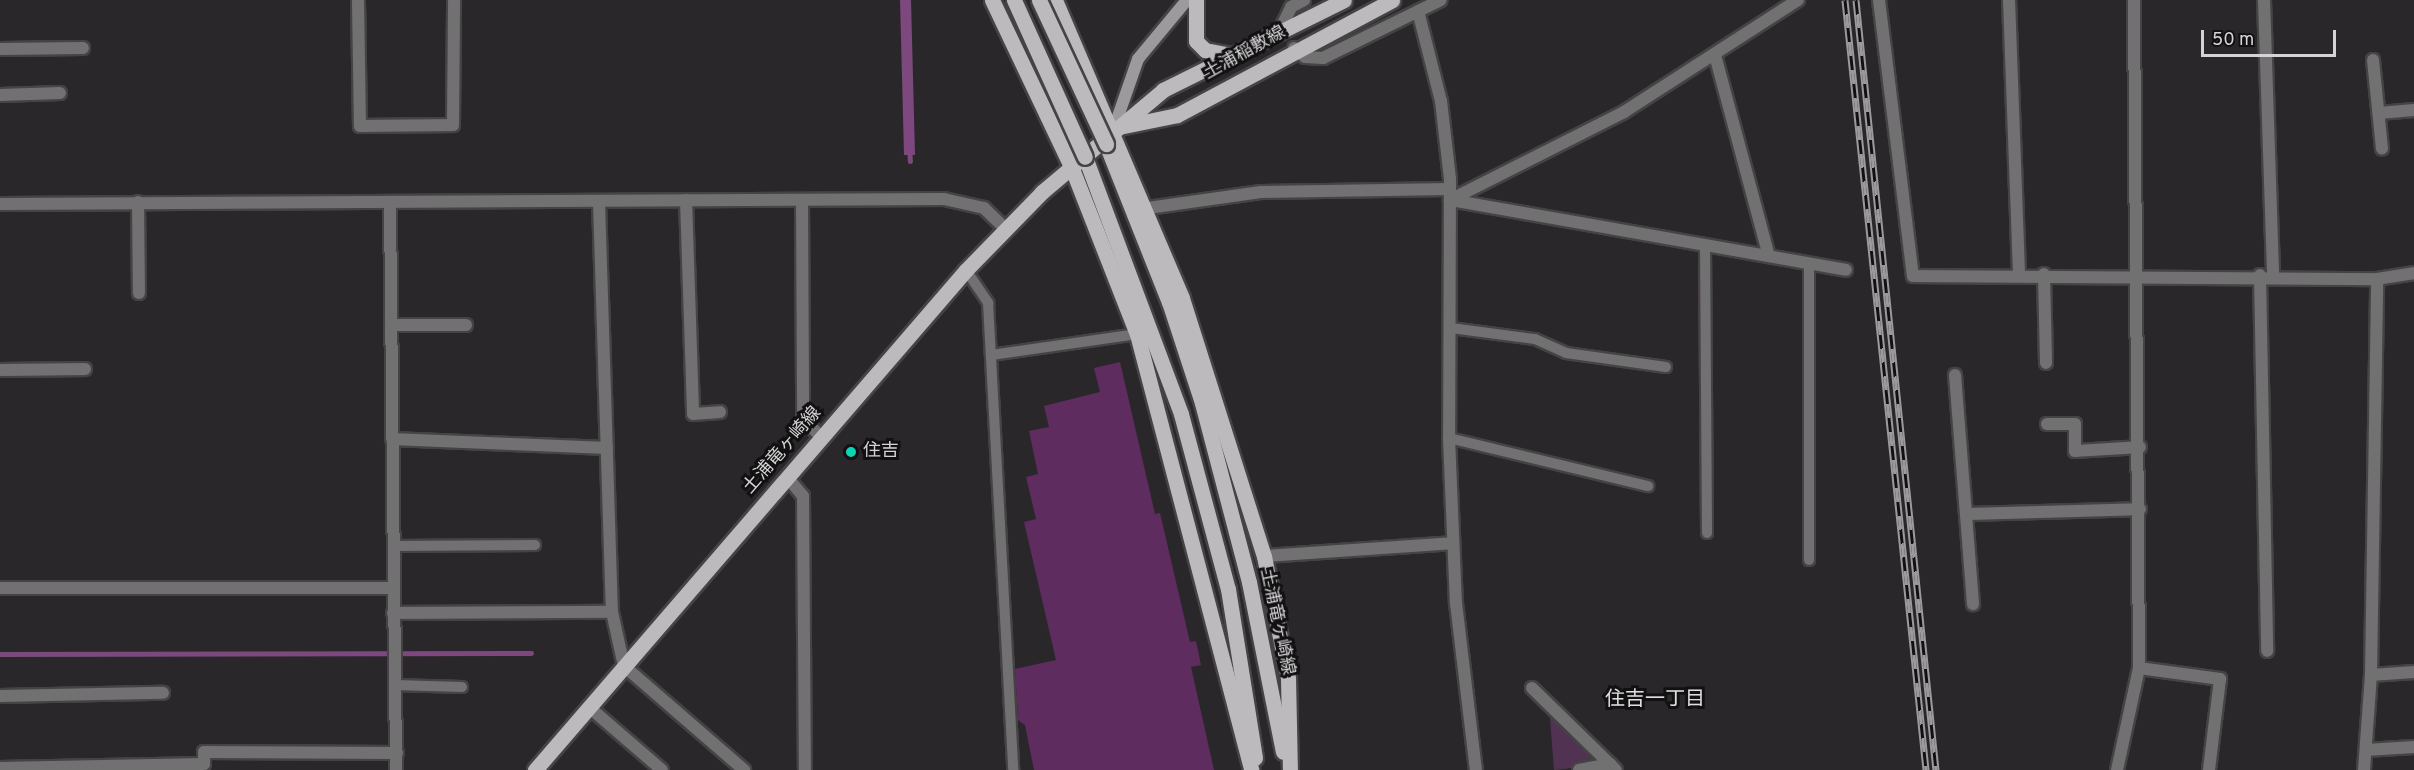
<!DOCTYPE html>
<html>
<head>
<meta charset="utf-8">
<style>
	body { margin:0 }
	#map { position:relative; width:2414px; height:770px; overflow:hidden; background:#2a272a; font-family:Overpass,"Noto Sans JP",sans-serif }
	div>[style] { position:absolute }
	.green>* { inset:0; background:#523252 }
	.water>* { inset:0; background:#7d487e }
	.stream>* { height:5px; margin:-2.5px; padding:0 2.5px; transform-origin:2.5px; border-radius:2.5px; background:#7d487e }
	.building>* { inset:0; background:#5f2c60 }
	.roads { filter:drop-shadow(2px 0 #454345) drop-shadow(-2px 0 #454345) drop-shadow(0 2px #454345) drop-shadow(0 -2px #454345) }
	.service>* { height:10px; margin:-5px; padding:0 5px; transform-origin:5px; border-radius:5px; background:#727172 }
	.minor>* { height:12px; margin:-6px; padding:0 6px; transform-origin:6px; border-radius:6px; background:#727172 }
	.tertiary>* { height:12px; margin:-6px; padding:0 6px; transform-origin:6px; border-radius:6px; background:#727172 }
	.secondary>* { height:12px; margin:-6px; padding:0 6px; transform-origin:6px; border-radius:6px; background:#9c9a9c }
	.primary>* { height:15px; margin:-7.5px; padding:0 7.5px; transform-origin:7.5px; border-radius:7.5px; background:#bcbabc }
	.rail>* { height:7px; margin-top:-3.5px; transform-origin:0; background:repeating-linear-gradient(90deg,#121112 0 14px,#9c9a9c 0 28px); box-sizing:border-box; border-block:2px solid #9c9a9c }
	.bridges { filter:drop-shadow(2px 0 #454345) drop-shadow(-2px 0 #454345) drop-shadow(0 2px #454345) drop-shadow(0 -2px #454345) }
	.primary-bridge>* { height:15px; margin:-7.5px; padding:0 7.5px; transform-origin:7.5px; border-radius:7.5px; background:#bcbabc }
	.dots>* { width:16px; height:16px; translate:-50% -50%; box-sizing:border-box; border:3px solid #121112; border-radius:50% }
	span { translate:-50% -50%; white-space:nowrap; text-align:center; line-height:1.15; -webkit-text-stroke:6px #121112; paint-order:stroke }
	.street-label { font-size:18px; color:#d5d3d5 }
	.poi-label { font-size:18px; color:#d5d3d5 }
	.left { translate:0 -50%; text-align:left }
	.neighbourhood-label { font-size:20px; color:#e1dee1 }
	.scale { position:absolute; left:2201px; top:30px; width:135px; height:27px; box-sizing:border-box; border:3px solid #d5d3d5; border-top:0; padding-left:8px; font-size:18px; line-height:21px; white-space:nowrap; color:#d5d3d5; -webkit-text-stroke:4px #121112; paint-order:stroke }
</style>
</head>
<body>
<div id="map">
	<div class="green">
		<i style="clip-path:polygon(1549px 705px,1610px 764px,1554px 770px)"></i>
	</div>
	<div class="water">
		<i style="clip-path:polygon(900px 0,911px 0,915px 155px,904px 155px)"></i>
	</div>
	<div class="stream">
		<i style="left:909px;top:148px;width:13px;rotate:86deg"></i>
		<i style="left:0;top:654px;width:531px;rotate:-0.11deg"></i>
	</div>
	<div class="building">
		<i style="clip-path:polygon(1120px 362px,1155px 514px,1160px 513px,1190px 642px,1196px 641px,1201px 665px,1191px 667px,1214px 770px,1034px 770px,1025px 725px,1018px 720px,1015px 669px,1056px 660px,1024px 522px,1036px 519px,1026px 477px,1038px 474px,1029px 431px,1049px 427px,1044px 406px,1100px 392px,1094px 368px)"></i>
	</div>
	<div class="roads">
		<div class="service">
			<i style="left:1705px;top:245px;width:288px;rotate:89.6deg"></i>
			<i style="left:1809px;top:263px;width:297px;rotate:90deg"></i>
			<i style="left:966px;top:270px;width:40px;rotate:56deg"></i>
			<i style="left:988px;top:303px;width:468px;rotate:86.9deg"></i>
			<i style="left:1451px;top:328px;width:85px;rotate:7.5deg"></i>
			<i style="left:1535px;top:339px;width:34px;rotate:24deg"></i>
			<i style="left:1566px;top:353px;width:101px;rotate:8deg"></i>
			<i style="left:991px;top:355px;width:148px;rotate:-8.2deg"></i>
			<i style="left:1449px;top:438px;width:205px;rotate:13.6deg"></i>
			<i style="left:393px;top:546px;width:142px;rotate:-0.4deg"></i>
			<i style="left:395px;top:685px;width:67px;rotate:1.7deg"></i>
		</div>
		<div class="minor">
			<i style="left:358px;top:0;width:126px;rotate:89.1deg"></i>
			<i style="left:360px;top:126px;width:93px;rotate:-0.6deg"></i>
			<i style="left:453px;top:125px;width:125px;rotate:-89.5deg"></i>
			<i style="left:1879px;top:0;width:278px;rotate:83deg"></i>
			<i style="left:1913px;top:276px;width:464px;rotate:0.4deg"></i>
			<i style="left:2009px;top:0;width:274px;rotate:87.9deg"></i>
			<i style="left:2264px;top:0;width:275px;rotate:88.1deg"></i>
			<i style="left:1418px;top:11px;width:93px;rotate:75.7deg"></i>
			<i style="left:1441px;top:101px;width:79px;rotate:83.4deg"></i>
			<i style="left:1450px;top:179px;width:259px;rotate:90.2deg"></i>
			<i style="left:1449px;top:438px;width:165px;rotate:87.6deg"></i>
			<i style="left:1456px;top:603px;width:168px;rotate:83.2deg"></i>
			<i style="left:1279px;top:32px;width:28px;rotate:-64deg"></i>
			<i style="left:1291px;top:7px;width:15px;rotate:-28deg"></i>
			<i style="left:1294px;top:48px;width:14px;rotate:39deg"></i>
			<i style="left:1305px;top:57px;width:18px;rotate:3deg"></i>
			<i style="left:1323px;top:58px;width:131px;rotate:-26.2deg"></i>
			<i style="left:0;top:49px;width:83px;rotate:-0.7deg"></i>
			<i style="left:1715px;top:55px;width:208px;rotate:75deg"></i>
			<i style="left:2373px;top:60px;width:89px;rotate:84.2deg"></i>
			<i style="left:0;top:95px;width:60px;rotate:-1.9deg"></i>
			<i style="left:2379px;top:113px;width:35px;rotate:-5deg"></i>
			<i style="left:686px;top:200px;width:214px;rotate:88.1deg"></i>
			<i style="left:693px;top:414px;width:27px;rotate:-4deg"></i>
			<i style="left:802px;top:200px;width:218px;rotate:89.7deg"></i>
			<i style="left:803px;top:418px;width:26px;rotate:47deg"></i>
			<i style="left:1450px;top:200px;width:402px;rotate:10deg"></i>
			<i style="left:1450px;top:200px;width:195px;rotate:-26.8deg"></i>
			<i style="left:1624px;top:112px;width:207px;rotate:-32.8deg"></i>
			<i style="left:138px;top:202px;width:91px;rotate:89.4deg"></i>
			<i style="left:599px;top:202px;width:410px;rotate:88.2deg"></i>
			<i style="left:612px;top:612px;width:55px;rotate:77.5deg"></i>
			<i style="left:390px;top:203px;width:567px;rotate:89.39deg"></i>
			<i style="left:1148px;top:208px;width:114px;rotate:-8.1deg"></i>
			<i style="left:1261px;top:192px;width:189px;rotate:-0.9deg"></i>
			<i style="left:2044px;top:274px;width:89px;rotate:88.7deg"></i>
			<i style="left:2260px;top:275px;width:376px;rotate:88.9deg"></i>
			<i style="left:392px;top:325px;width:74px"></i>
			<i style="left:0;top:370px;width:85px;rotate:-0.7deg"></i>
			<i style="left:1955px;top:375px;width:230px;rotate:85.5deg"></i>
			<i style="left:2047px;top:424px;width:28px"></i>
			<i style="left:2075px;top:424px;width:27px;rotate:90deg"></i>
			<i style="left:2075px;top:451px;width:65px;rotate:-3.5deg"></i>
			<i style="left:392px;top:439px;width:215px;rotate:2.4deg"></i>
			<i style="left:787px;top:477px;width:25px;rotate:50deg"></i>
			<i style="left:803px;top:496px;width:274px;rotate:89.6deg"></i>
			<i style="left:1966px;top:514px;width:174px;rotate:-1.6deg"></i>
			<i style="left:1264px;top:556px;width:189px;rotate:-3.9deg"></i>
			<i style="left:0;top:588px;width:393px"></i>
			<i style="left:393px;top:613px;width:219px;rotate:-0.3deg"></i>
			<i style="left:2139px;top:668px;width:82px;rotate:7.7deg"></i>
			<i style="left:2220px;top:679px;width:92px;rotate:96.9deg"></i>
			<i style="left:2371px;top:675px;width:43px;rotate:-4deg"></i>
			<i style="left:1532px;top:688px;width:117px;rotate:44.3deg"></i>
			<i style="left:0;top:696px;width:163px;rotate:-1.1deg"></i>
			<i style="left:589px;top:707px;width:96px;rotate:40.8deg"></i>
			<i style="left:2366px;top:750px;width:48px;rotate:-3.6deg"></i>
			<i style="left:0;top:768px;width:204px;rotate:-1.1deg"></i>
			<i style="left:204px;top:764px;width:12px;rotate:-90deg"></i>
			<i style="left:204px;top:752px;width:193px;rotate:0.3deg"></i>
			<i style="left:1579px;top:770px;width:32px;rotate:-11deg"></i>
			<i style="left:2117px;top:770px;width:104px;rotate:-77.8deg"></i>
			<i style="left:2139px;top:668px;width:668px;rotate:-90.43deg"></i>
			<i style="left:2364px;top:770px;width:95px;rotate:-85.8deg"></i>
			<i style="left:2371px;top:675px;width:396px;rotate:-89.1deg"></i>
			<i style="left:2377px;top:279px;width:37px;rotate:-9deg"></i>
		</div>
		<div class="tertiary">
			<i style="left:0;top:204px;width:944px;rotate:-0.3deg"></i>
			<i style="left:944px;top:199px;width:41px;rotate:12.7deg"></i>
			<i style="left:984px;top:208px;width:29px;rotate:44deg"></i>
			<i style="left:624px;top:666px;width:159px;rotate:40.9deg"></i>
		</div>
		<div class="secondary">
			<i style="left:1114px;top:128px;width:73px;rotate:-70.8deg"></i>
			<i style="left:1138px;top:59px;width:77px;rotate:-50.3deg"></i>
		</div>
		<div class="primary">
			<i style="left:992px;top:0;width:184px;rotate:64.6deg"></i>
			<i style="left:1071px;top:166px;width:180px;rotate:68.6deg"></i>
			<i style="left:1137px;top:334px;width:451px;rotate:75.3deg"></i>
			<i style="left:1055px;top:0;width:324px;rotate:66.9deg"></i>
			<i style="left:1182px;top:298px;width:271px;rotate:72.4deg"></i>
			<i style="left:1264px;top:556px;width:124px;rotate:78.9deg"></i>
			<i style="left:1288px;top:678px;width:92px;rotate:88.8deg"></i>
			<i style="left:1196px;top:0;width:41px;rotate:90deg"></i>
			<i style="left:1196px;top:41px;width:13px;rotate:45deg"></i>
			<i style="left:1205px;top:50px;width:26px;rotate:11deg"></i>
			<i style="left:1119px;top:127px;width:59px;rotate:-11.7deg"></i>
			<i style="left:1177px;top:115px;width:244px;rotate:-28.1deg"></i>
			<i style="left:1106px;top:144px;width:170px;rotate:68.3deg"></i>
			<i style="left:1169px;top:302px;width:106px;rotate:71.9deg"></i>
			<i style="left:1202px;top:403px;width:185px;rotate:75.3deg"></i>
			<i style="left:1249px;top:582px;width:173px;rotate:78.7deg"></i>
			<i style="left:1085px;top:157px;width:274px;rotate:69.5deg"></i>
			<i style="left:1181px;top:414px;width:181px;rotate:75deg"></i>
			<i style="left:1228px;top:589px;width:171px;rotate:80.9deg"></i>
			<i style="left:535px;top:770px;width:660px;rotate:-49.24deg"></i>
			<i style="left:966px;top:270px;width:109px;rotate:-45.7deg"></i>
			<i style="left:1042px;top:192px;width:158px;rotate:-40.1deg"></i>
			<i style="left:1163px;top:90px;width:202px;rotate:-26.4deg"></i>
		</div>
	</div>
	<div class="rail">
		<i style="left:1845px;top:0;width:774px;rotate:83.99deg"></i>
		<i style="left:1856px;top:0;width:774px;rotate:84.07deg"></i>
	</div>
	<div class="bridges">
		<div class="primary-bridge">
			<i style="left:1014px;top:0;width:172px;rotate:65.7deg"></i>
			<i style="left:1039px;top:0;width:159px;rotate:65deg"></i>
		</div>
	</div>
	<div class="dots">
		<i style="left:851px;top:452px;background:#0ad5b5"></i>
	</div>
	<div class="street-label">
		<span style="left:1245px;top:54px;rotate:-29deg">土浦稲敷線</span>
		<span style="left:783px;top:451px;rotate:-49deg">土浦竜ヶ崎線</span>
		<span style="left:1276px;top:622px;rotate:78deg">土浦竜ヶ崎線</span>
	</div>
	<div class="poi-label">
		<span class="left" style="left:863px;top:452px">住吉</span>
	</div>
	<div class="neighbourhood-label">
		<span style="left:1655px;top:700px">住吉一丁目</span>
	</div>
	<div class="scale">50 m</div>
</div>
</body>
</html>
